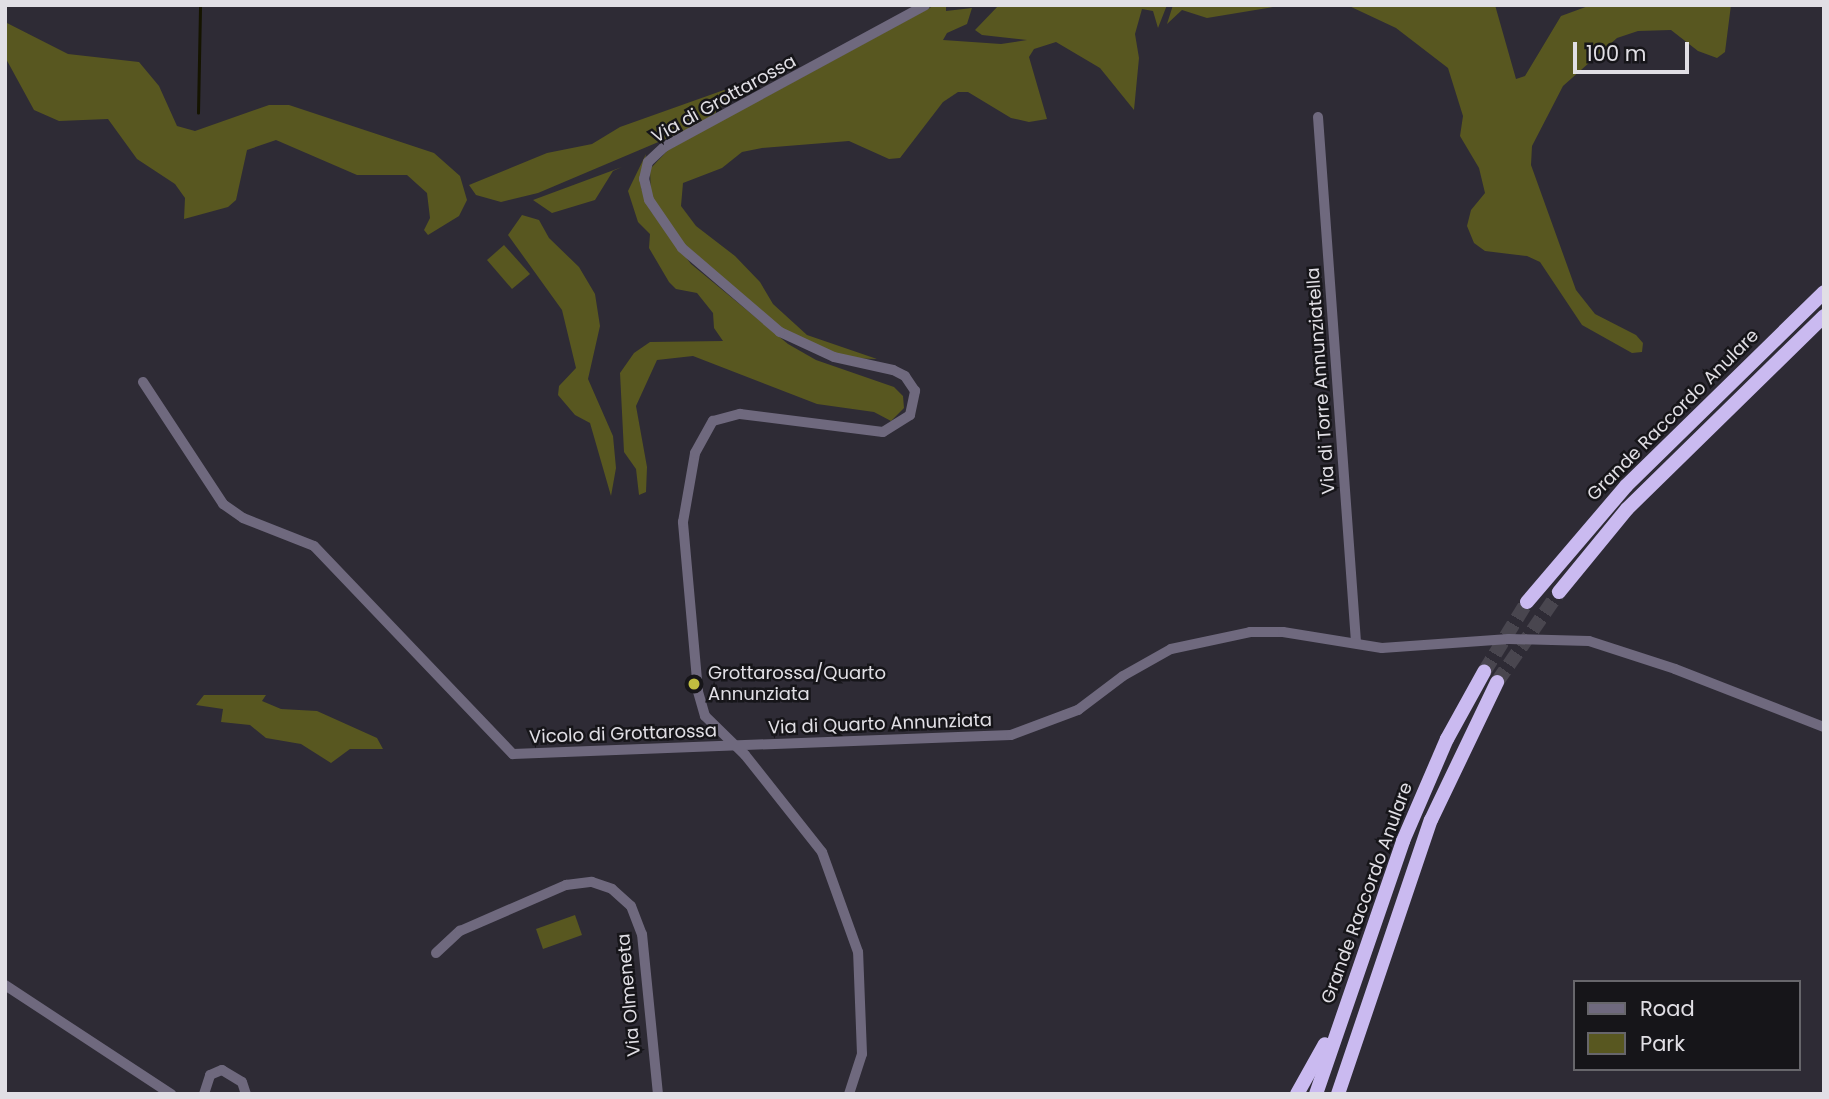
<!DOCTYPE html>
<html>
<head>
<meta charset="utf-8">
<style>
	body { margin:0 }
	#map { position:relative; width:1829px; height:1099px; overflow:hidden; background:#2e2b35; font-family:Poppins,sans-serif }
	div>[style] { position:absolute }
	.green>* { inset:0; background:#585720 }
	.stream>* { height:2.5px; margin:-1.25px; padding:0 1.25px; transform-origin:1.25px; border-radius:1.25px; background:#151400 }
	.highway-tunnel>* { height:14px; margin-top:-7px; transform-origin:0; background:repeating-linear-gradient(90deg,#49464f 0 14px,transparent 0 21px) }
	.minor>* { height:10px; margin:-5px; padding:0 5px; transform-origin:5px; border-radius:5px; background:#6f697e }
	.highway>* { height:14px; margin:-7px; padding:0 7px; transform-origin:7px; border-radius:7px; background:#cabaf0 }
	.dots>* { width:19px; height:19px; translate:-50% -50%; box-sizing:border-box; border:4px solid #161519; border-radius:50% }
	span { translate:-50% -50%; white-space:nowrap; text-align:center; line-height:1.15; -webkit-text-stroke:5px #161519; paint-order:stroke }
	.street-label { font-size:18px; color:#e1dfe5 }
	.poi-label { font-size:18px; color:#e1dfe5 }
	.left { translate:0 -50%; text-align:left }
	.frame { position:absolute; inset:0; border:7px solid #e1dfe5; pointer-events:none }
	.legend { position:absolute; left:1573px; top:980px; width:228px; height:91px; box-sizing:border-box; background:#161519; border:2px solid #67666b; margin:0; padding:9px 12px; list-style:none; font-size:21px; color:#e1dfe5 }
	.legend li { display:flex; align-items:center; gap:14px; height:35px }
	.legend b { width:35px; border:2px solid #67666b }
	.scale { position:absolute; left:1573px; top:42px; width:116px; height:32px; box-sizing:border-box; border:4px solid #e1dfe5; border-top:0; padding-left:9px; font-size:21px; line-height:24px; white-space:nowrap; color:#e1dfe5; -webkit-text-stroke:5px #161519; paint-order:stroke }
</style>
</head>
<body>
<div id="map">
	<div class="green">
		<i style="clip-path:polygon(935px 5px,946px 5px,946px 11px,972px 8px,967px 24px,947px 33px,943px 40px,1001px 44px,1027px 40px,982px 35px,975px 30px,999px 5px,1167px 5px,1158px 28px,1153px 11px,1142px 9px,1135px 34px,1139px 58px,1134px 110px,1100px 68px,1056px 42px,1034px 49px,1029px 57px,1047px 119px,1029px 122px,1011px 118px,968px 92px,958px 92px,943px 102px,900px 158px,889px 159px,849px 141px,762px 148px,742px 152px,722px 168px,683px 183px,681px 206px,696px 226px,735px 256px,760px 282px,773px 304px,807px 335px,877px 359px,846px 358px,785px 332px,665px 227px,651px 199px,650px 169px,668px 150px)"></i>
		<i style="clip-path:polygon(1173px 5px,1285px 5px,1207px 18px,1182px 10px,1167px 24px)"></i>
		<i style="clip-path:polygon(1347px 5px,1495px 5px,1516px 79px,1525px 76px,1561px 16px,1591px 5px,1731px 5px,1725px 52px,1717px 58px,1698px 51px,1671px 30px,1638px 31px,1617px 38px,1563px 86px,1532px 146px,1531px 165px,1576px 290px,1595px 314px,1636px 335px,1643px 343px,1642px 352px,1632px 353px,1582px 325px,1540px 262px,1527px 256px,1485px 251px,1474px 243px,1467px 226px,1471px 210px,1485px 193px,1479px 168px,1460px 136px,1463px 116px,1448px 68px,1396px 28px)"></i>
		<i style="clip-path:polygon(5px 22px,68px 54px,139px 62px,159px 86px,177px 126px,195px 131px,269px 105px,289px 105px,434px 153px,460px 176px,467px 200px,459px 216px,428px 235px,424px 230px,430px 218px,427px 193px,407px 175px,357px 175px,276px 140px,247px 150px,236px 200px,228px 207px,184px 219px,185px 198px,175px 184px,137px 159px,108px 119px,59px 121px,34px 110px,5px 57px)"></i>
		<i style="clip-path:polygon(724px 90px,733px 94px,708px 121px,538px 193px,501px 202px,476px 195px,469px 185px,547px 153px,592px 144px,620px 127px)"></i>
		<i style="clip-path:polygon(646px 154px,641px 188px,650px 210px,691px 264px,788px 344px,816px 360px,894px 387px,903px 396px,904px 408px,891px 421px,874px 412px,817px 404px,693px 356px,657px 360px,636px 406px,647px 467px,646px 492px,639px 495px,636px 469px,624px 452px,620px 373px,634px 353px,650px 342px,723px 341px,714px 328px,713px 313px,697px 293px,676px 289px,669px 282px,649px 248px,650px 234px,638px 222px,628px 191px)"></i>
		<i style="clip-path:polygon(622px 167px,613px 171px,595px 200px,552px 213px,533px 200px)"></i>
		<i style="clip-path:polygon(522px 215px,539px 220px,549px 238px,579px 267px,595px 294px,600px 326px,588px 379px,613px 436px,616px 468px,611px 496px,590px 423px,575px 415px,558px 395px,559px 386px,576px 368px,562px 310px,508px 235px)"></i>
		<i style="clip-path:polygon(504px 245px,530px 274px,512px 289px,487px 260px)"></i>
		<i style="clip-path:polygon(204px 695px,266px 695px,262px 701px,281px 709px,317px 711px,377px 738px,383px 749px,350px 749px,331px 763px,301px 744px,266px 738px,250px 725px,221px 722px,223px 709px,196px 705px)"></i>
		<i style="clip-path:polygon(575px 915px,582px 935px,543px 949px,536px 929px)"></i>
	</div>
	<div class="stream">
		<i style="left:198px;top:113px;width:108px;rotate:-88.9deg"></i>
	</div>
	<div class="highway-tunnel">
		<i style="left:1484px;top:672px;width:82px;rotate:-58.4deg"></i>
		<i style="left:1497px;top:682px;width:109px;rotate:-55.4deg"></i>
	</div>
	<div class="minor">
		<i style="left:1318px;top:117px;width:526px;rotate:85.86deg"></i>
		<i style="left:143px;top:382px;width:146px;rotate:56.7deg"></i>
		<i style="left:223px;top:504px;width:24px;rotate:35deg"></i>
		<i style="left:243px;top:518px;width:76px;rotate:21.5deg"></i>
		<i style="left:314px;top:546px;width:288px;rotate:46.3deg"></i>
		<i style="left:513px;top:754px;width:498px;rotate:-2.2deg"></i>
		<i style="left:1011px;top:735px;width:72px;rotate:-20.5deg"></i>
		<i style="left:1078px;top:710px;width:56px;rotate:-37.1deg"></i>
		<i style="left:1123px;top:676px;width:55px;rotate:-29.4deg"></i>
		<i style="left:1171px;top:649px;width:81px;rotate:-12.1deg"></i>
		<i style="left:1250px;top:632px;width:33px"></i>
		<i style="left:1283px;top:632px;width:100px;rotate:9.2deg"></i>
		<i style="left:1382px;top:648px;width:127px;rotate:-4.1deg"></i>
		<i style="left:1509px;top:639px;width:80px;rotate:1.4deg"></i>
		<i style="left:1589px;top:641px;width:90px;rotate:18deg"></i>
		<i style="left:1675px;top:669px;width:160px;rotate:21.3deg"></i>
		<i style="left:436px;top:953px;width:33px;rotate:-43deg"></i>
		<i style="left:460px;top:931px;width:116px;rotate:-23.5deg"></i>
		<i style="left:566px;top:885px;width:26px;rotate:-7deg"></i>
		<i style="left:592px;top:882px;width:21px;rotate:19deg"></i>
		<i style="left:612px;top:889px;width:25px;rotate:42deg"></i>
		<i style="left:631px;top:906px;width:30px;rotate:69deg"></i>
		<i style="left:642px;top:934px;width:161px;rotate:84.3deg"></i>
		<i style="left:5px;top:985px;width:199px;rotate:33.3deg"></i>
		<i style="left:204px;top:1094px;width:20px;rotate:-72deg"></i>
		<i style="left:210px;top:1075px;width:13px;rotate:-23deg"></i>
		<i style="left:222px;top:1070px;width:23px;rotate:31deg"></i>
		<i style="left:242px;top:1082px;width:13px;rotate:72deg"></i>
		<i style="left:849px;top:1094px;width:42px;rotate:-72deg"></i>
		<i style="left:862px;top:1054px;width:102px;rotate:-92.2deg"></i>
		<i style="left:858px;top:952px;width:106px;rotate:-109.8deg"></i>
		<i style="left:822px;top:852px;width:124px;rotate:-128.4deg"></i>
		<i style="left:745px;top:755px;width:56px;rotate:-135.7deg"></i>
		<i style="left:705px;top:716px;width:26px;rotate:-106deg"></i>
		<i style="left:698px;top:691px;width:170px;rotate:-95.1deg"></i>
		<i style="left:683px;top:522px;width:70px;rotate:-80.1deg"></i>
		<i style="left:695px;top:453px;width:37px;rotate:-61deg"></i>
		<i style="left:713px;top:421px;width:28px;rotate:-15deg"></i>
		<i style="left:740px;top:414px;width:144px;rotate:7.2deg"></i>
		<i style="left:883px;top:432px;width:32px;rotate:-32deg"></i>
		<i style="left:910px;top:415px;width:25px;rotate:-78deg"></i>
		<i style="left:915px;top:391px;width:18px;rotate:-124deg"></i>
		<i style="left:905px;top:376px;width:13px;rotate:-153deg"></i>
		<i style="left:893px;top:370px;width:60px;rotate:-167.6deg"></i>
		<i style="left:834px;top:357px;width:60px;rotate:-155.2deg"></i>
		<i style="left:780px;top:332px;width:129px;rotate:-139.4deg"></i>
		<i style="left:682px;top:248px;width:58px;rotate:-124.5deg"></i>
		<i style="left:649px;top:200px;width:22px;rotate:-103deg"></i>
		<i style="left:644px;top:179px;width:17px;rotate:-77deg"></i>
		<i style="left:648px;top:162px;width:22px;rotate:-43deg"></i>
		<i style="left:664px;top:147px;width:297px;rotate:-28.5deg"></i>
	</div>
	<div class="highway">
		<i style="left:1559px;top:592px;width:107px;rotate:-50.7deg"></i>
		<i style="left:1627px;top:509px;width:276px;rotate:-44.4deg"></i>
		<i style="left:1527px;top:602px;width:153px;rotate:-49.5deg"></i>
		<i style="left:1626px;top:486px;width:277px;rotate:-44.4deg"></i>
		<i style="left:1297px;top:1094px;width:57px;rotate:-60.8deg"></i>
		<i style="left:1316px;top:1094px;width:268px;rotate:-71deg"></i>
		<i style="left:1403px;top:841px;width:111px;rotate:-66.7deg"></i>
		<i style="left:1447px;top:739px;width:77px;rotate:-61.1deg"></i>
		<i style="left:1338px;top:1094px;width:289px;rotate:-71.3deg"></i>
		<i style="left:1431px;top:820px;width:153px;rotate:-64.4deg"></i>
	</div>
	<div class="dots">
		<i style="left:694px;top:684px;background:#c1be40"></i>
	</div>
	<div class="street-label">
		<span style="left:724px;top:99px;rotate:-29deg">Via di Grottarossa</span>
		<span style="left:1321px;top:381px;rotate:-94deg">Via di Torre Annunziatella</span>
		<span style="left:1673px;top:415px;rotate:-45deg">Grande Raccordo Anulare</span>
		<span style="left:880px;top:724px;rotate:-2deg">Via di Quarto Annunziata</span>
		<span style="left:623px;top:734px;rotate:-2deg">Vicolo di Grottarossa</span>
		<span style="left:1367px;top:893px;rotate:-70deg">Grande Raccordo Anulare</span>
		<span style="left:629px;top:995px;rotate:-95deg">Via Olmeneta</span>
	</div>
	<div class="poi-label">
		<span class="left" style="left:708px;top:684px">Grottarossa/Quarto<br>Annunziata</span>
	</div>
	<div class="frame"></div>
	<ul class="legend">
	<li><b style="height:9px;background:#6f697e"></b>Road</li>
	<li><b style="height:19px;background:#585720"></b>Park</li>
	</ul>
	<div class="scale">100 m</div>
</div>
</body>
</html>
